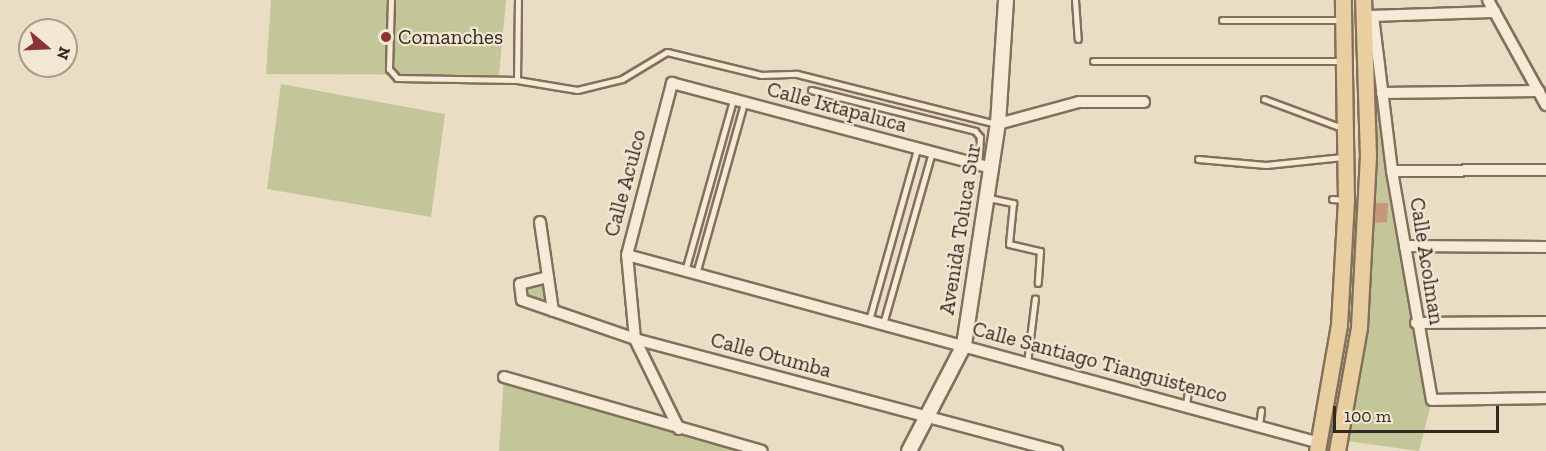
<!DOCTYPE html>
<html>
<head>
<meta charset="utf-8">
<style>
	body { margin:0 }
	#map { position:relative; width:1546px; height:451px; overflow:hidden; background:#e9ddc4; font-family:"Zilla Slab",serif }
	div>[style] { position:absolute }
	.green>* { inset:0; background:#c3c699 }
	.building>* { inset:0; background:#c4987d }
	.roads { filter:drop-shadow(2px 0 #826f5c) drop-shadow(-2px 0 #826f5c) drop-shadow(0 2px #826f5c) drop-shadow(0 -2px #826f5c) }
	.lane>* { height:5px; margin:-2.5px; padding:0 2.5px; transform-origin:2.5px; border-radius:2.5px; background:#f5ebd6 }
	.street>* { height:10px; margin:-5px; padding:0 5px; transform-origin:5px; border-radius:5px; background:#f5ebd6 }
	.secondary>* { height:14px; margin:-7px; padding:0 7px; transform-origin:7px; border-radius:7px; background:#f5ebd6 }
	.primary>* { height:15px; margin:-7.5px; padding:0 7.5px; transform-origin:7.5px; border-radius:7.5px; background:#e9cf9f }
	.dots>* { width:16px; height:16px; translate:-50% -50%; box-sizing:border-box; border:3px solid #f1e7d3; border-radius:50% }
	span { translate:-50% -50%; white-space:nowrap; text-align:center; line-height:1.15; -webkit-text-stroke:4.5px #f1e7d3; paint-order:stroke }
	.poi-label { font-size:21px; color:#33281f }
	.left { translate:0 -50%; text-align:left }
	.street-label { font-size:21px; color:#33281f }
	.north { position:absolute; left:18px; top:18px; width:60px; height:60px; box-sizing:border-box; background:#f1e7d3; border:2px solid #a59b8b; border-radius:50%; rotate:109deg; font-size:16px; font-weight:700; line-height:24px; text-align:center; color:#33281f }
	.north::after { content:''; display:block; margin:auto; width:21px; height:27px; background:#8b3236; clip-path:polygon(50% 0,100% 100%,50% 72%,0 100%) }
	.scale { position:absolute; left:1333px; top:406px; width:166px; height:27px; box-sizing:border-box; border:3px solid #33281f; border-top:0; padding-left:8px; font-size:18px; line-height:21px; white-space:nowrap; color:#33281f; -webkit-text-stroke:4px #f1e7d3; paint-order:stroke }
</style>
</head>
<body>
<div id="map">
	<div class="green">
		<i style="clip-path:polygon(271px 0,506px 0,499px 75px,266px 74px)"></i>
		<i style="clip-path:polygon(1373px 16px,1432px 400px,1419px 451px,1340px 440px,1347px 406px)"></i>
		<i style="clip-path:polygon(281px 84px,445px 114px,431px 217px,267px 189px)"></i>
		<i style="clip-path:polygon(548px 277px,553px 311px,530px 304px,520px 284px)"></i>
		<i style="clip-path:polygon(504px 377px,762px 451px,499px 451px)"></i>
	</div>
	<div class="building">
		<i style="clip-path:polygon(1375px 203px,1388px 203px,1387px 222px,1374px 223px)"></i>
	</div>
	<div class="roads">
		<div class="lane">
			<i style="left:391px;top:0;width:69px;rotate:91.7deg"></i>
			<i style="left:389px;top:69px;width:12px;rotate:48deg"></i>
			<i style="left:397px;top:78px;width:120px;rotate:1deg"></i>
			<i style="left:517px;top:80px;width:61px;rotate:9.5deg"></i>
			<i style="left:577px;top:90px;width:46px;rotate:-13.7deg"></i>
			<i style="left:622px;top:79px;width:52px;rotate:-31deg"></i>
			<i style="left:667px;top:52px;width:97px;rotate:13.7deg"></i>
			<i style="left:761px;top:75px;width:36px;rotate:-2deg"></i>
			<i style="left:797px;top:74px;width:205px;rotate:14.1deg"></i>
			<i style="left:1075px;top:0;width:39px;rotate:86deg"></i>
			<i style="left:1222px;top:20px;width:119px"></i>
			<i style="left:1093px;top:61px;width:249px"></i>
			<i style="left:517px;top:80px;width:80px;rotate:-89.3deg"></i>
			<i style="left:811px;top:90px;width:169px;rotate:14deg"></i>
			<i style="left:975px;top:131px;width:8px;rotate:50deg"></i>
			<i style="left:980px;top:137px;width:28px;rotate:94deg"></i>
			<i style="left:1264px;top:99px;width:83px;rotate:20.4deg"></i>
			<i style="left:1198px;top:159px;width:68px;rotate:5deg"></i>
			<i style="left:1266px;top:165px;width:77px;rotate:-5.9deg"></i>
			<i style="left:989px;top:198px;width:25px;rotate:12deg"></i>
			<i style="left:1013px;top:203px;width:41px;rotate:95.6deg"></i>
			<i style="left:1009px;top:244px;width:32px;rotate:13deg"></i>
			<i style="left:1040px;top:251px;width:32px;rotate:94deg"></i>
			<i style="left:1332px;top:199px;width:13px;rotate:4deg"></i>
			<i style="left:685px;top:271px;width:178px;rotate:-74.3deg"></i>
			<i style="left:696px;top:274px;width:178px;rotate:-74.3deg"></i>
			<i style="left:869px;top:320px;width:178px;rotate:-74.3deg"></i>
			<i style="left:883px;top:324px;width:179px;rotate:-74.1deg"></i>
			<i style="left:1027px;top:363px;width:65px;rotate:-83deg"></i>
			<i style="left:1186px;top:404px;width:12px;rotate:-81deg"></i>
			<i style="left:1259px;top:425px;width:15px;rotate:-82deg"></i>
		</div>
		<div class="street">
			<i style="left:1488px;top:0;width:120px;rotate:61.1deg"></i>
			<i style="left:1367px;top:16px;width:128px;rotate:-1.8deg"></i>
			<i style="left:1373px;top:16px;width:156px;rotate:83deg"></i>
			<i style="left:1392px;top:171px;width:232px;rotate:80.1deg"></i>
			<i style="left:1432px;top:400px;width:114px;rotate:-1deg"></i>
			<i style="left:1382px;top:93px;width:157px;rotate:-0.7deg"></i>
			<i style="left:998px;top:124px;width:84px;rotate:-15.2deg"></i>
			<i style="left:1079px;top:102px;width:65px"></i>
			<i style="left:1392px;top:171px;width:154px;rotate:-0.4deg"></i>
			<i style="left:540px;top:222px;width:90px;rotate:81.7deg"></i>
			<i style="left:1405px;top:246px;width:141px;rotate:0.4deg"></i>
			<i style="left:627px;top:255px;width:718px;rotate:15.18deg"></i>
			<i style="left:548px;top:277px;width:29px;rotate:166deg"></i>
			<i style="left:520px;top:284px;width:16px;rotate:83deg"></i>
			<i style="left:522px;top:300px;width:120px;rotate:19deg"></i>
			<i style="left:635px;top:339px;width:437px;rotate:14.9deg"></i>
			<i style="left:1416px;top:323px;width:130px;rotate:-0.4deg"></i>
			<i style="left:504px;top:377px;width:268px;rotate:16deg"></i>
			<i style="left:679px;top:429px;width:100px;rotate:-116.1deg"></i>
			<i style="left:635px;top:339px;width:84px;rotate:-95.4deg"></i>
			<i style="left:627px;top:255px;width:178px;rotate:-75.3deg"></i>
			<i style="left:672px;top:83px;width:330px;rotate:14.9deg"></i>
		</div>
		<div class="secondary">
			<i style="left:909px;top:451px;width:119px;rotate:-62.6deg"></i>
			<i style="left:964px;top:345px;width:224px;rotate:-81.3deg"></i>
			<i style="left:998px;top:124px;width:124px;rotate:-86.3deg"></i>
		</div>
		<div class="primary">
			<i style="left:1317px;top:451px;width:128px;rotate:-80.1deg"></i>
			<i style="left:1339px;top:325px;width:125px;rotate:-86.8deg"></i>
			<i style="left:1346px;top:200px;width:200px;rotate:-90.9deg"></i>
			<i style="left:1337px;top:451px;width:126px;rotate:-79.9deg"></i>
			<i style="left:1359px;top:327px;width:171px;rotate:-87deg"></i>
			<i style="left:1368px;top:156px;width:156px;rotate:-91.8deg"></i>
		</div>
	</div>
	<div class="dots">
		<i style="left:386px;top:37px;background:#8b3236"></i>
	</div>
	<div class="poi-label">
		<span class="left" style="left:398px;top:37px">Comanches</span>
	</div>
	<div class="street-label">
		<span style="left:837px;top:107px;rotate:15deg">Calle Ixtapaluca</span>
		<span style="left:625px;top:183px;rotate:-75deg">Calle Aculco</span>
		<span style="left:960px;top:229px;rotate:-81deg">Avenida Toluca Sur</span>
		<span style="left:1427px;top:261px;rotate:81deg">Calle Acolman</span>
		<span style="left:771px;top:355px;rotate:15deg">Calle Otumba</span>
		<span style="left:1100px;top:362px;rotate:15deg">Calle Santiago Tianguistenco</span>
	</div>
	<div class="north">N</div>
	<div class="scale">100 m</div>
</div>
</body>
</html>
